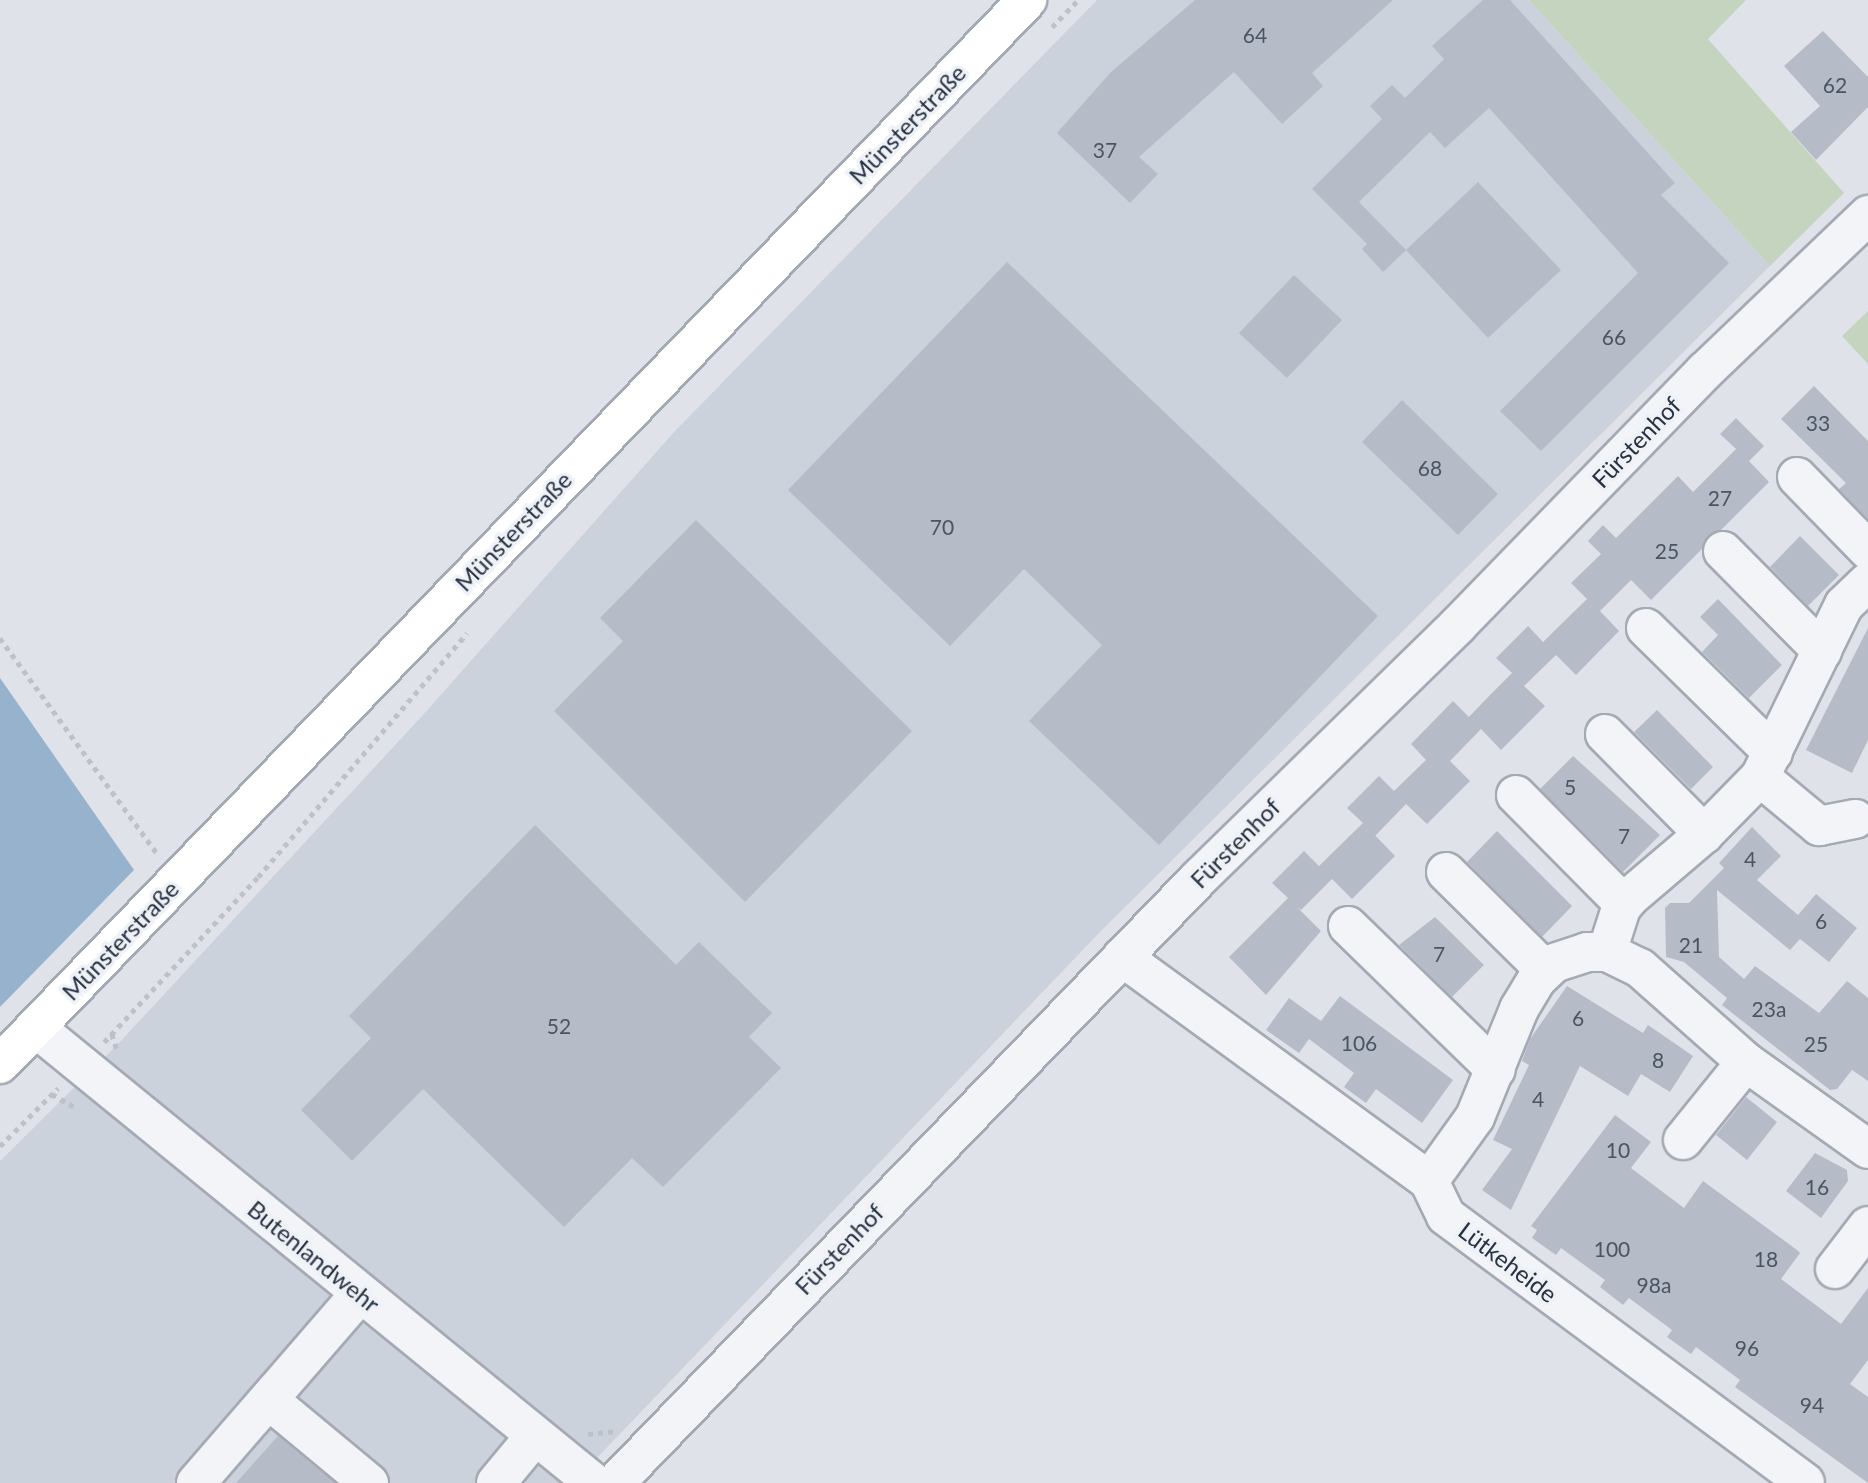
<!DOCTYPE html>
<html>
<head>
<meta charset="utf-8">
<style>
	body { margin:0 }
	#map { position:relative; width:1868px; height:1483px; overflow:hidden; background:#dfe3e9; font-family:Lato,sans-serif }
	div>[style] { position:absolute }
	.built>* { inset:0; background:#ccd2db }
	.green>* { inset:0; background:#c5d4bf }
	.water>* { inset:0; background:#97b2cc }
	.building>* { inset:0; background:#b5bcc7 }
	.path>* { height:4.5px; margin-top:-2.25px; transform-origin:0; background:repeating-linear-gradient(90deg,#bdc1c8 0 5px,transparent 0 10px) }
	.roads { filter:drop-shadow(2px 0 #a4aab4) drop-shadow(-2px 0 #a4aab4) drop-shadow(0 2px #a4aab4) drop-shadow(0 -2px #a4aab4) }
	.minor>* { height:38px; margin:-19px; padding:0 19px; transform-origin:19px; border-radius:19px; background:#f2f4f7 }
	.major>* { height:38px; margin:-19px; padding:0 19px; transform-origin:19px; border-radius:19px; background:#fff }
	span { translate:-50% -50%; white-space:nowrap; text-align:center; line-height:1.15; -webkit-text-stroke:7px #eef2f7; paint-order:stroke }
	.number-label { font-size:21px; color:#4a5463 }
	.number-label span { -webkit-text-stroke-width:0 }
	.street-label { font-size:24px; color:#263142 }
</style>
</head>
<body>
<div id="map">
	<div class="built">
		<i style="clip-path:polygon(1097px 0,1529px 0,1770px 266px,1100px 932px,573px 1483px,0 1483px,0 1161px,118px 1044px,422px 716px,675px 431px)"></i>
	</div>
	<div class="green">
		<i style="clip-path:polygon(1529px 0,1746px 0,1708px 39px,1844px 193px,1770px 266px)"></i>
		<i style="clip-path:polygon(1868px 311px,1868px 364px,1842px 336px)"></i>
	</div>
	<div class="water">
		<i style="clip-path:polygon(0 678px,134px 870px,0 1007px)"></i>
	</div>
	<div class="building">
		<i style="clip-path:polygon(1195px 0,1393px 0,1312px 73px,1323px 86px,1282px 124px,1234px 72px,1139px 157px,1158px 174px,1130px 203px,1057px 133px,1111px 72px)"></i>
		<i style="clip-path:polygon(1483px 0,1510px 0,1675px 183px,1661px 195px,1729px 263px,1541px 451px,1500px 411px,1638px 273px,1489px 108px,1445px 148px,1430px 132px,1359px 202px,1406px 250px,1383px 272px,1362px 249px,1367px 244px,1312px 189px,1382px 119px,1370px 106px,1392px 85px,1405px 98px,1444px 59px,1432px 46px)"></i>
		<i style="clip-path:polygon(1823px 31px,1868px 77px,1868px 107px,1816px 160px,1791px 132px,1820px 106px,1784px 66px)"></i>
		<i style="clip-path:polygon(1478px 182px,1561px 270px,1488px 338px,1406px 250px)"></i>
		<i style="clip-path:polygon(1007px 262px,1378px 616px,1159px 845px,1029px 721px,1102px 645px,1024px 569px,950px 646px,788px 490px)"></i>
		<i style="clip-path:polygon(1294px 275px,1342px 320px,1287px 378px,1239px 333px)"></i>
		<i style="clip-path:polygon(1814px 386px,1868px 441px,1868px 519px,1839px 489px,1846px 483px,1781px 419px)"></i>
		<i style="clip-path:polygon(1402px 400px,1498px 494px,1458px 535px,1362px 442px)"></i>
		<i style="clip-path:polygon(1736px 418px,1764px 446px,1749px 461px,1769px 482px,1721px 530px,1707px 536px,1702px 549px,1651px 600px,1631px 580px,1600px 611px,1619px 631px,1576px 675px,1556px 655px,1524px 686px,1545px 706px,1501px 750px,1481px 729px,1450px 761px,1470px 781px,1427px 824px,1406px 804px,1375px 836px,1372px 832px,1395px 856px,1352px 899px,1332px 879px,1301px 910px,1297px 907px,1321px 931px,1266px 995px,1229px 957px,1288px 898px,1272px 883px,1304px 851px,1319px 866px,1363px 823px,1347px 808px,1379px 776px,1394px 791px,1426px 760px,1411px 744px,1453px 701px,1469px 717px,1490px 695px,1512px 673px,1496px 658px,1528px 626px,1543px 642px,1587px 599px,1571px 583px,1601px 554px,1588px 541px,1603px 525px,1616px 538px,1678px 476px,1693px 492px,1736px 449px,1720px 434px)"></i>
		<i style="clip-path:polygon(696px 520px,912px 731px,745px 902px,554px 711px,623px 641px,600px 618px)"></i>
		<i style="clip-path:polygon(1800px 536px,1839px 575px,1808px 606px,1770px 567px)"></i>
		<i style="clip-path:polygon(1718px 599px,1782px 665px,1749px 698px,1702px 652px,1718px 635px,1700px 617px)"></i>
		<i style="clip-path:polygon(1868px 628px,1868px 740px,1852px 773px,1806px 750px)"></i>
		<i style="clip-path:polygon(1657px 710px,1713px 767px,1691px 789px,1634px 732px)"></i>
		<i style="clip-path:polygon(1573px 756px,1660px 835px,1623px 872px,1540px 789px)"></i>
		<i style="clip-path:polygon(535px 825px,676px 965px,699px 942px,772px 1013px,749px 1037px,781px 1068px,663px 1187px,632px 1158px,564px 1227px,423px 1089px,352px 1161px,301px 1110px,371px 1038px,349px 1016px)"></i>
		<i style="clip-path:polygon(1752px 827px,1781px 856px,1757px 880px,1798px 915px,1816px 894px,1857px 928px,1829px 962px,1800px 939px,1790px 950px,1717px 890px,1719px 957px,1744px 979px,1755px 966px,1819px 1013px,1847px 981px,1868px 998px,1868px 1081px,1852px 1070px,1837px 1089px,1830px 1090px,1722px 1005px,1727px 998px,1684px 962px,1666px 957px,1665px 908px,1670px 903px,1689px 903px,1724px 868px,1719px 863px)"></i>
		<i style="clip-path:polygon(1497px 831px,1572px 906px,1542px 937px,1467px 862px)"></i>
		<i style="clip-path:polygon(1435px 917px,1484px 965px,1452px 997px,1399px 945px)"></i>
		<i style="clip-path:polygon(1567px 986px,1643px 1033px,1648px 1025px,1693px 1056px,1670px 1092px,1641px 1074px,1628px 1096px,1580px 1066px,1511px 1210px,1482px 1190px,1512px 1149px,1493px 1140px,1529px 1065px,1522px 1061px,1530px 1039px)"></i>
		<i style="clip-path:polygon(1340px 996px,1453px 1080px,1422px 1123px,1376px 1089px,1366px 1103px,1344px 1087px,1354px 1073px,1309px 1039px,1299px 1053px,1266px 1030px,1289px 998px,1321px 1021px)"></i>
		<i style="clip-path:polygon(1746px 1097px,1777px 1122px,1747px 1160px,1716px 1135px)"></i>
		<i style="clip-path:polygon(1615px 1115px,1651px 1142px,1631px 1168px,1684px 1208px,1703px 1181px,1797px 1250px,1800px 1253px,1781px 1279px,1841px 1324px,1868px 1288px,1868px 1360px,1850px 1384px,1868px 1397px,1868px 1483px,1735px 1387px,1740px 1380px,1696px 1347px,1691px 1354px,1667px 1337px,1672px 1330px,1629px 1298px,1623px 1305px,1600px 1287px,1605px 1280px,1561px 1248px,1556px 1255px,1532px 1238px,1537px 1230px,1531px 1226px)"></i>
		<i style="clip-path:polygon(1815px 1153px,1847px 1170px,1848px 1181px,1821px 1218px,1786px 1191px)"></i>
		<i style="clip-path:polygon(278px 1436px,335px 1483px,236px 1483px)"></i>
	</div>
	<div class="path">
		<i style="left:1052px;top:27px;width:37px;rotate:-46deg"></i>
		<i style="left:0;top:638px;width:268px;rotate:53.9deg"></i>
		<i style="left:112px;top:1034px;width:17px;rotate:73deg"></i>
		<i style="left:104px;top:1042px;width:226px;rotate:-47deg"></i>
		<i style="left:258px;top:877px;width:321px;rotate:-49.4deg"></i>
		<i style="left:52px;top:1094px;width:28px;rotate:30deg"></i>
		<i style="left:0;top:1146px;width:82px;rotate:-45deg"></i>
		<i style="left:588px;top:1434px;width:29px;rotate:-6deg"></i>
	</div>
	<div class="roads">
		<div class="minor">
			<i style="left:1797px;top:477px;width:102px;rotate:45.8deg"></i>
			<i style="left:1723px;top:551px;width:141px;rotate:45.3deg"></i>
			<i style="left:1646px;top:628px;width:178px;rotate:44.5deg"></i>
			<i style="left:1605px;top:734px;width:141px;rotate:45.3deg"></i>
			<i style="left:1760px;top:777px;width:77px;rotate:39.7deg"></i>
			<i style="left:1819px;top:826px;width:37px;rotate:-11deg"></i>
			<i style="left:1516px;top:795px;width:153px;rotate:45.3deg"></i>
			<i style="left:1446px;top:872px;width:139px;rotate:44.7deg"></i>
			<i style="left:1348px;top:926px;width:206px;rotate:44.2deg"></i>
			<i style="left:1607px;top:952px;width:46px;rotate:-72.3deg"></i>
			<i style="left:1621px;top:908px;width:14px;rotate:-51deg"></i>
			<i style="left:1630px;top:897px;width:97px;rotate:-40.4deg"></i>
			<i style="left:1704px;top:834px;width:80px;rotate:-45.5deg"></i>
			<i style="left:1760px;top:777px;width:191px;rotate:-64deg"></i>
			<i style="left:1844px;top:605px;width:33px;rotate:-44deg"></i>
			<i style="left:1122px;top:957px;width:380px;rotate:36.1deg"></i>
			<i style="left:1429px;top:1181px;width:39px;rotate:64deg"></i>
			<i style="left:1446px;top:1216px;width:447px;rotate:36.6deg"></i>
			<i style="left:36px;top:1028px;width:720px;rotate:39.19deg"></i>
			<i style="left:1683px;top:1140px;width:100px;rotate:-51.1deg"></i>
			<i style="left:1429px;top:1181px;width:79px;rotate:-54.3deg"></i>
			<i style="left:1475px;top:1117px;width:117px;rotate:-67.8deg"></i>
			<i style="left:1519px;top:1009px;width:35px;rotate:-59deg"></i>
			<i style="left:1537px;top:979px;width:23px;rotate:-43deg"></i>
			<i style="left:1554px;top:963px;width:35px;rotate:-18deg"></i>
			<i style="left:1587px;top:952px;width:20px"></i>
			<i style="left:1607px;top:952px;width:37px;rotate:26deg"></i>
			<i style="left:1640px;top:968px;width:142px;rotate:41.6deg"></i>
			<i style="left:1746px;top:1062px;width:150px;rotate:35.5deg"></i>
			<i style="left:1835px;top:1269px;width:54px;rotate:-52.5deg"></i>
			<i style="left:269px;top:1400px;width:130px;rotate:39.7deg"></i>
			<i style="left:196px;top:1483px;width:250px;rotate:-49.1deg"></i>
			<i style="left:496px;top:1483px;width:61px;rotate:-50.3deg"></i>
			<i style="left:615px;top:1483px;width:839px;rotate:-46.01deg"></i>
			<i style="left:1198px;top:879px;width:363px;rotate:-44.3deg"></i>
			<i style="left:1458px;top:625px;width:354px;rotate:-45.8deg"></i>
			<i style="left:1705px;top:371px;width:226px;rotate:-43.7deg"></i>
		</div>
		<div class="major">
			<i style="left:0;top:1064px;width:1479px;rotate:-46.01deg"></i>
		</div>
	</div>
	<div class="number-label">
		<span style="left:1255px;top:35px">64</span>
		<span style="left:1835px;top:85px">62</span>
		<span style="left:1105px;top:150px">37</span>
		<span style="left:1614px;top:337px">66</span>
		<span style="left:1818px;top:423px">33</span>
		<span style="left:1430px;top:468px">68</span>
		<span style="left:1720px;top:498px">27</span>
		<span style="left:942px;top:527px">70</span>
		<span style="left:1667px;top:551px">25</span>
		<span style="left:1570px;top:787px">5</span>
		<span style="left:1624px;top:836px">7</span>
		<span style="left:1750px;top:859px">4</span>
		<span style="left:1821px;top:921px">6</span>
		<span style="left:1691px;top:945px">21</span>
		<span style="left:1439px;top:954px">7</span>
		<span style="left:1769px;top:1009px">23a</span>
		<span style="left:1578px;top:1018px">6</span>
		<span style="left:559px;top:1026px">52</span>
		<span style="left:1359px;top:1043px">106</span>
		<span style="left:1816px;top:1044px">25</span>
		<span style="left:1658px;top:1060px">8</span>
		<span style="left:1538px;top:1099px">4</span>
		<span style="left:1618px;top:1150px">10</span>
		<span style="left:1817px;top:1187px">16</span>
		<span style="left:1612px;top:1249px">100</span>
		<span style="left:1766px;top:1259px">18</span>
		<span style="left:1654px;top:1285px">98a</span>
		<span style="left:1747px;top:1348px">96</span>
		<span style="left:1812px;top:1405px">94</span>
	</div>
	<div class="street-label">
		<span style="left:907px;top:124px;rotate:-46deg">Münsterstraße</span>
		<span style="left:1636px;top:442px;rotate:-46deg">Fürstenhof</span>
		<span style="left:513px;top:531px;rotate:-46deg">Münsterstraße</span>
		<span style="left:1235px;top:843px;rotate:-45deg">Fürstenhof</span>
		<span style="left:120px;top:940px;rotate:-46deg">Münsterstraße</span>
		<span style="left:839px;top:1249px;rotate:-46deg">Fürstenhof</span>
		<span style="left:314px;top:1256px;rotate:39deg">Butenlandwehr</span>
		<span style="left:1508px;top:1262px;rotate:37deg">Lütkeheide</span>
	</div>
</div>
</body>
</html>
